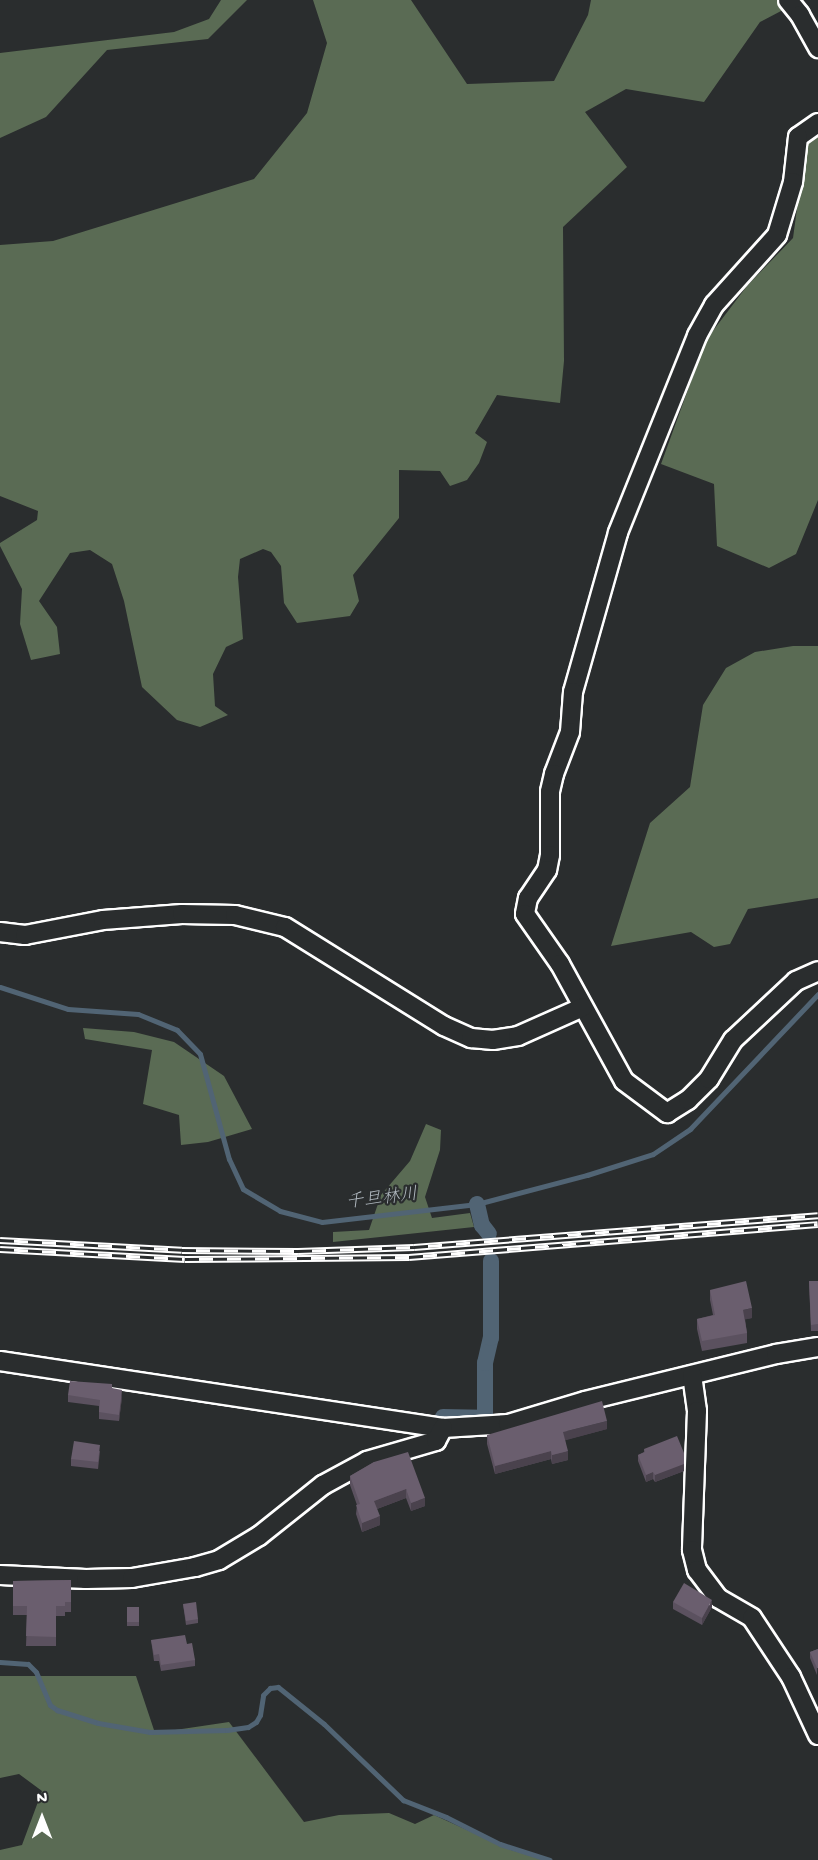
<!DOCTYPE html>
<html>
<head>
<meta charset="utf-8">
<style>
	body { margin:0 }
	#map { position:relative; width:818px; height:1860px; overflow:hidden; background:#2a2d2e; font-family:"Gochi Hand","Klee One",sans-serif }
	div>[style] { position:absolute }
	.green>* { inset:0; background:#5a6b54 }
	.stream>* { height:5px; margin:-2.5px; padding:0 2.5px; transform-origin:2.5px; border-radius:2.5px; background:#516474 }
	.canal>* { height:16px; margin:-8px; padding:0 8px; transform-origin:8px; border-radius:8px; background:#516474 }
	.roads { filter:drop-shadow(2px 0 #fff) drop-shadow(-2px 0 #fff) drop-shadow(0 2px #fff) drop-shadow(0 -2px #fff) }
	.minor>* { height:18px; margin:-9px; padding:0 9px; transform-origin:9px; border-radius:9px; background:#2a2d2e }
	.rail>* { height:7px; margin-top:-3.5px; transform-origin:0; background:repeating-linear-gradient(90deg,#2a2d2e 0 14px,#fff 0 28px); box-sizing:border-box; border-block:2px solid #fff }
	.wall>* { inset:0; background:#5b515f }
	.shaded-wall>* { inset:0; background:#4a424d }
	.building>* { inset:0; background:#6a5e6e }
	span { translate:-50% -50%; white-space:nowrap; text-align:center; line-height:1.15; -webkit-text-stroke:4.5px #2a2d2e; paint-order:stroke }
	.water-label { font-size:18px; color:#b1b9c0; font-style:italic }
	.north { position:absolute; left:12px; top:1788px; width:60px; height:60px; -webkit-text-stroke:4px #2a2d2e; paint-order:stroke; rotate:0deg; font-size:16px; font-weight:700; line-height:24px; text-align:center; color:#fff }
	.north::after { content:''; display:block; margin:auto; width:21px; height:27px; background:#fff; clip-path:polygon(50% 0,100% 100%,50% 72%,0 100%) }
</style>
</head>
<body>
<div id="map">
	<div class="green">
		<i style="clip-path:polygon(221px 0,247px 0,208px 39px,107px 50px,46px 117px,0 138px,0 53px,174px 32px,209px 19px)"></i>
		<i style="clip-path:polygon(313px 0,411px 0,467px 84px,554px 81px,588px 15px,591px 0,802px 0,760px 22px,704px 102px,626px 89px,585px 112px,627px 167px,563px 227px,564px 361px,560px 403px,497px 395px,475px 433px,487px 442px,479px 463px,467px 480px,450px 486px,440px 471px,399px 470px,399px 518px,353px 575px,359px 601px,350px 616px,297px 623px,284px 603px,281px 566px,271px 552px,263px 549px,240px 559px,238px 577px,243px 639px,226px 647px,213px 674px,215px 706px,228px 715px,200px 727px,177px 720px,142px 687px,124px 601px,112px 564px,90px 550px,70px 553px,39px 601px,57px 627px,60px 654px,31px 660px,20px 624px,22px 589px,0 546px,0 543px,37px 520px,38px 511px,0 496px,0 245px,53px 241px,254px 179px,307px 113px,327px 43px)"></i>
		<i style="clip-path:polygon(818px 132px,818px 500px,796px 554px,769px 568px,717px 546px,714px 484px,661px 464px,706px 340px,747px 286px,793px 238px,806px 142px)"></i>
		<i style="clip-path:polygon(793px 646px,818px 646px,818px 898px,748px 909px,730px 944px,714px 947px,691px 932px,611px 946px,650px 823px,690px 787px,703px 705px,726px 668px,755px 652px)"></i>
		<i style="clip-path:polygon(83px 1028px,134px 1032px,174px 1042px,224px 1076px,252px 1129px,208px 1142px,181px 1145px,179px 1115px,143px 1104px,152px 1050px,85px 1039px)"></i>
		<i style="clip-path:polygon(426px 1124px,441px 1130px,440px 1150px,425px 1197px,432px 1218px,470px 1213px,474px 1227px,333px 1242px,333px 1232px,369px 1230px,381px 1195px,410px 1161px)"></i>
		<i style="clip-path:polygon(0 1676px,136px 1676px,155px 1733px,229px 1722px,304px 1822px,339px 1815px,389px 1813px,415px 1824px,434px 1815px,511px 1850px,546px 1860px,0 1860px,0 1850px,22px 1845px,42px 1791px,19px 1774px,0 1778px)"></i>
	</div>
	<div class="stream">
		<i style="left:0;top:987px;width:71px;rotate:17.9deg"></i>
		<i style="left:68px;top:1009px;width:70px;rotate:4.1deg"></i>
		<i style="left:138px;top:1014px;width:42px;rotate:22.3deg"></i>
		<i style="left:177px;top:1030px;width:33px;rotate:46deg"></i>
		<i style="left:200px;top:1054px;width:109px;rotate:74.6deg"></i>
		<i style="left:229px;top:1159px;width:33px;rotate:65deg"></i>
		<i style="left:243px;top:1189px;width:43px;rotate:30.7deg"></i>
		<i style="left:280px;top:1211px;width:43px;rotate:14.7deg"></i>
		<i style="left:322px;top:1222px;width:156px;rotate:-6.6deg"></i>
		<i style="left:477px;top:1204px;width:114px;rotate:-14.8deg"></i>
		<i style="left:587px;top:1175px;width:69px;rotate:-17.7deg"></i>
		<i style="left:653px;top:1154px;width:45px;rotate:-34deg"></i>
		<i style="left:690px;top:1129px;width:186px;rotate:-46.5deg"></i>
		<i style="left:0;top:1662px;width:28px;rotate:4deg"></i>
		<i style="left:28px;top:1664px;width:11px;rotate:45deg"></i>
		<i style="left:36px;top:1672px;width:36px;rotate:67deg"></i>
		<i style="left:50px;top:1705px;width:9px;rotate:36deg"></i>
		<i style="left:57px;top:1710px;width:43px;rotate:17.6deg"></i>
		<i style="left:98px;top:1723px;width:53px;rotate:9.8deg"></i>
		<i style="left:150px;top:1732px;width:77px;rotate:-1.5deg"></i>
		<i style="left:227px;top:1730px;width:21px;rotate:-8deg"></i>
		<i style="left:248px;top:1727px;width:9px;rotate:-32deg"></i>
		<i style="left:256px;top:1722px;width:8px;rotate:-60deg"></i>
		<i style="left:260px;top:1715px;width:20px;rotate:-81deg"></i>
		<i style="left:263px;top:1695px;width:10px;rotate:-45deg"></i>
		<i style="left:270px;top:1688px;width:8px;rotate:-7deg"></i>
		<i style="left:278px;top:1687px;width:59px;rotate:38.8deg"></i>
		<i style="left:324px;top:1724px;width:110px;rotate:43.9deg"></i>
		<i style="left:403px;top:1800px;width:46px;rotate:21.6deg"></i>
		<i style="left:446px;top:1817px;width:60px;rotate:26.6deg"></i>
		<i style="left:500px;top:1844px;width:52px;rotate:17.7deg"></i>
	</div>
	<div class="canal">
		<i style="left:477px;top:1204px;width:22px;rotate:77deg"></i>
		<i style="left:482px;top:1225px;width:11px;rotate:52deg"></i>
		<i style="left:443px;top:1417px;width:39px;rotate:1deg"></i>
		<i style="left:482px;top:1418px;width:5px;rotate:-53deg"></i>
		<i style="left:485px;top:1414px;width:51px;rotate:-90deg"></i>
		<i style="left:485px;top:1363px;width:26px;rotate:-77deg"></i>
		<i style="left:491px;top:1338px;width:77px;rotate:-90deg"></i>
	</div>
	<div class="roads">
		<div class="minor">
			<i style="left:788px;top:0;width:19px;rotate:51deg"></i>
			<i style="left:800px;top:15px;width:38px;rotate:61deg"></i>
			<i style="left:818px;top:123px;width:24px;rotate:145deg"></i>
			<i style="left:798px;top:137px;width:45px;rotate:96.3deg"></i>
			<i style="left:793px;top:182px;width:55px;rotate:106.8deg"></i>
			<i style="left:777px;top:235px;width:94px;rotate:132deg"></i>
			<i style="left:714px;top:305px;width:35px;rotate:119deg"></i>
			<i style="left:697px;top:336px;width:212px;rotate:111.9deg"></i>
			<i style="left:618px;top:533px;width:165px;rotate:105.8deg"></i>
			<i style="left:573px;top:692px;width:40px;rotate:94.3deg"></i>
			<i style="left:570px;top:732px;width:45px;rotate:110.9deg"></i>
			<i style="left:554px;top:774px;width:18px;rotate:103deg"></i>
			<i style="left:550px;top:792px;width:63px;rotate:90deg"></i>
			<i style="left:550px;top:855px;width:15px;rotate:101deg"></i>
			<i style="left:547px;top:870px;width:34px;rotate:124deg"></i>
			<i style="left:528px;top:898px;width:16px;rotate:101deg"></i>
			<i style="left:525px;top:914px;width:61px;rotate:55deg"></i>
			<i style="left:560px;top:964px;width:133px;rotate:61.3deg"></i>
			<i style="left:624px;top:1081px;width:54px;rotate:36.7deg"></i>
			<i style="left:667px;top:1113px;width:25px;rotate:-32deg"></i>
			<i style="left:688px;top:1100px;width:30px;rotate:-45deg"></i>
			<i style="left:709px;top:1079px;width:46px;rotate:-58.4deg"></i>
			<i style="left:733px;top:1040px;width:86px;rotate:-43.1deg"></i>
			<i style="left:796px;top:981px;width:24px;rotate:-24deg"></i>
			<i style="left:0;top:932px;width:25px;rotate:7deg"></i>
			<i style="left:25px;top:935px;width:79px;rotate:-10.9deg"></i>
			<i style="left:103px;top:920px;width:79px;rotate:-4.3deg"></i>
			<i style="left:182px;top:914px;width:53px;rotate:1.1deg"></i>
			<i style="left:235px;top:915px;width:51px;rotate:13.5deg"></i>
			<i style="left:285px;top:927px;width:187px;rotate:31.9deg"></i>
			<i style="left:444px;top:1026px;width:30px;rotate:24deg"></i>
			<i style="left:471px;top:1038px;width:22px;rotate:5deg"></i>
			<i style="left:493px;top:1040px;width:25px;rotate:-9deg"></i>
			<i style="left:518px;top:1036px;width:71px;rotate:-24deg"></i>
			<i style="left:0;top:1361px;width:448px;rotate:8.6deg"></i>
			<i style="left:443px;top:1428px;width:65px;rotate:-3.5deg"></i>
			<i style="left:508px;top:1424px;width:80px;rotate:-16.6deg"></i>
			<i style="left:585px;top:1401px;width:197px;rotate:-13.8deg"></i>
			<i style="left:776px;top:1354px;width:43px;rotate:-9.5deg"></i>
			<i style="left:692px;top:1375px;width:36px;rotate:82deg"></i>
			<i style="left:697px;top:1411px;width:139px;rotate:92.1deg"></i>
			<i style="left:692px;top:1550px;width:21px;rotate:76deg"></i>
			<i style="left:697px;top:1570px;width:35px;rotate:53deg"></i>
			<i style="left:718px;top:1598px;width:39px;rotate:30deg"></i>
			<i style="left:752px;top:1618px;width:71px;rotate:56.5deg"></i>
			<i style="left:791px;top:1677px;width:64px;rotate:65deg"></i>
			<i style="left:0;top:1575px;width:86px;rotate:2.7deg"></i>
			<i style="left:86px;top:1579px;width:46px;rotate:-1.2deg"></i>
			<i style="left:132px;top:1578px;width:64px;rotate:-9.9deg"></i>
			<i style="left:195px;top:1567px;width:25px;rotate:-16deg"></i>
			<i style="left:219px;top:1560px;width:47px;rotate:-31deg"></i>
			<i style="left:259px;top:1536px;width:82px;rotate:-38.6deg"></i>
			<i style="left:323px;top:1485px;width:50px;rotate:-28.6deg"></i>
			<i style="left:367px;top:1461px;width:72px;rotate:-16.2deg"></i>
			<i style="left:436px;top:1441px;width:15px;rotate:-62deg"></i>
		</div>
	</div>
	<div class="rail">
		<i style="left:0;top:1240px;width:182px;rotate:3.1deg"></i>
		<i style="left:182px;top:1250px;width:116px;rotate:0.5deg"></i>
		<i style="left:298px;top:1251px;width:116px;rotate:-2deg"></i>
		<i style="left:414px;top:1247px;width:405px;rotate:-4.5deg"></i>
		<i style="left:0;top:1249px;width:185px;rotate:3.1deg"></i>
		<i style="left:185px;top:1259px;width:224px;rotate:-0.5deg"></i>
		<i style="left:409px;top:1257px;width:410px;rotate:-4.6deg"></i>
	</div>
	<div class="wall">
		<i style="clip-path:polygon(809px 1281px,818px 1281px,818px 1331px,811px 1331px)"></i>
		<i style="clip-path:polygon(710px 1290px,752px 1318px,745px 1319px,747px 1333px,747px 1343px,702px 1351px,697px 1329px,697px 1319px,713px 1315px,710px 1300px)"></i>
		<i style="clip-path:polygon(112px 1388px,122px 1397px,119px 1421px,99px 1419px,99px 1406px,68px 1402px,68px 1395px)"></i>
		<i style="clip-path:polygon(607px 1429px,565px 1440px,568px 1460px,552px 1464px,551px 1459px,495px 1474px,487px 1444px,487px 1435px)"></i>
		<i style="clip-path:polygon(644px 1449px,684px 1471px,655px 1482px,653px 1479px,646px 1482px,638px 1461px,638px 1455px,644px 1452px)"></i>
		<i style="clip-path:polygon(100px 1451px,98px 1469px,71px 1466px,71px 1459px)"></i>
		<i style="clip-path:polygon(374px 1462px,425px 1506px,411px 1511px,406px 1498px,377px 1509px,380px 1525px,362px 1532px,356px 1514px,357px 1505px,350px 1485px,350px 1476px)"></i>
		<i style="clip-path:polygon(71px 1580px,71px 1612px,65px 1612px,65px 1616px,56px 1616px,56px 1646px,26px 1646px,27px 1615px,13px 1615px,13px 1581px)"></i>
		<i style="clip-path:polygon(673px 1602px,712px 1607px,702px 1625px,673px 1609px)"></i>
		<i style="clip-path:polygon(183px 1604px,198px 1619px,198px 1623px,186px 1625px)"></i>
		<i style="clip-path:polygon(127px 1607px,139px 1607px,139px 1626px,127px 1626px)"></i>
		<i style="clip-path:polygon(151px 1640px,187px 1644px,195px 1660px,195px 1666px,161px 1671px,159px 1661px,154px 1661px)"></i>
		<i style="clip-path:polygon(818px 1649px,817px 1675px,810px 1658px,810px 1652px)"></i>
	</div>
	<div class="shaded-wall">
		<i style="clip-path:polygon(752px 1308px,752px 1318px,743px 1320px,743px 1310px)"></i>
		<i style="clip-path:polygon(122px 1390px,122px 1397px,119px 1421px,119px 1415px)"></i>
		<i style="clip-path:polygon(607px 1421px,607px 1429px,563px 1441px,563px 1432px)"></i>
		<i style="clip-path:polygon(551px 1451px,551px 1459px,495px 1474px,495px 1466px)"></i>
		<i style="clip-path:polygon(568px 1451px,568px 1460px,552px 1464px,552px 1455px)"></i>
		<i style="clip-path:polygon(684px 1453px,684px 1471px,655px 1482px,655px 1475px)"></i>
		<i style="clip-path:polygon(653px 1472px,653px 1479px,646px 1482px,646px 1475px)"></i>
		<i style="clip-path:polygon(406px 1489px,406px 1498px,374px 1510px,374px 1501px)"></i>
		<i style="clip-path:polygon(425px 1498px,425px 1506px,411px 1511px,411px 1503px)"></i>
		<i style="clip-path:polygon(380px 1516px,380px 1525px,362px 1532px,362px 1523px)"></i>
		<i style="clip-path:polygon(712px 1600px,712px 1607px,702px 1625px,702px 1618px)"></i>
	</div>
	<div class="building">
		<i style="clip-path:polygon(746px 1281px,752px 1308px,743px 1310px,747px 1333px,702px 1341px,697px 1319px,715px 1315px,710px 1290px)"></i>
		<i style="clip-path:polygon(809px 1281px,818px 1281px,818px 1324px,811px 1325px)"></i>
		<i style="clip-path:polygon(70px 1381px,112px 1384px,112px 1388px,122px 1390px,119px 1415px,99px 1412px,100px 1400px,68px 1395px)"></i>
		<i style="clip-path:polygon(602px 1401px,607px 1421px,563px 1432px,568px 1451px,552px 1455px,551px 1451px,495px 1466px,487px 1435px)"></i>
		<i style="clip-path:polygon(677px 1436px,684px 1453px,684px 1464px,655px 1475px,653px 1472px,646px 1475px,638px 1455px,645px 1452px,644px 1449px)"></i>
		<i style="clip-path:polygon(74px 1441px,100px 1445px,98px 1462px,71px 1459px)"></i>
		<i style="clip-path:polygon(408px 1452px,425px 1498px,411px 1503px,406px 1489px,374px 1501px,380px 1516px,362px 1523px,356px 1505px,360px 1504px,350px 1476px,374px 1462px)"></i>
		<i style="clip-path:polygon(71px 1580px,71px 1602px,65px 1602px,65px 1606px,56px 1606px,56px 1637px,26px 1636px,27px 1606px,13px 1606px,13px 1581px)"></i>
		<i style="clip-path:polygon(684px 1583px,712px 1600px,702px 1618px,673px 1602px)"></i>
		<i style="clip-path:polygon(196px 1602px,198px 1619px,186px 1621px,183px 1604px)"></i>
		<i style="clip-path:polygon(127px 1607px,139px 1607px,139px 1622px,127px 1622px)"></i>
		<i style="clip-path:polygon(185px 1635px,187px 1644px,192px 1643px,195px 1660px,161px 1665px,159px 1654px,154px 1655px,151px 1640px)"></i>
		<i style="clip-path:polygon(818px 1649px,818px 1668px,817px 1668px,810px 1652px)"></i>
	</div>
	<div class="water-label">
		<span style="left:382px;top:1200px;rotate:-7deg">千旦林川</span>
	</div>
	<div class="north">N</div>
</div>
</body>
</html>
